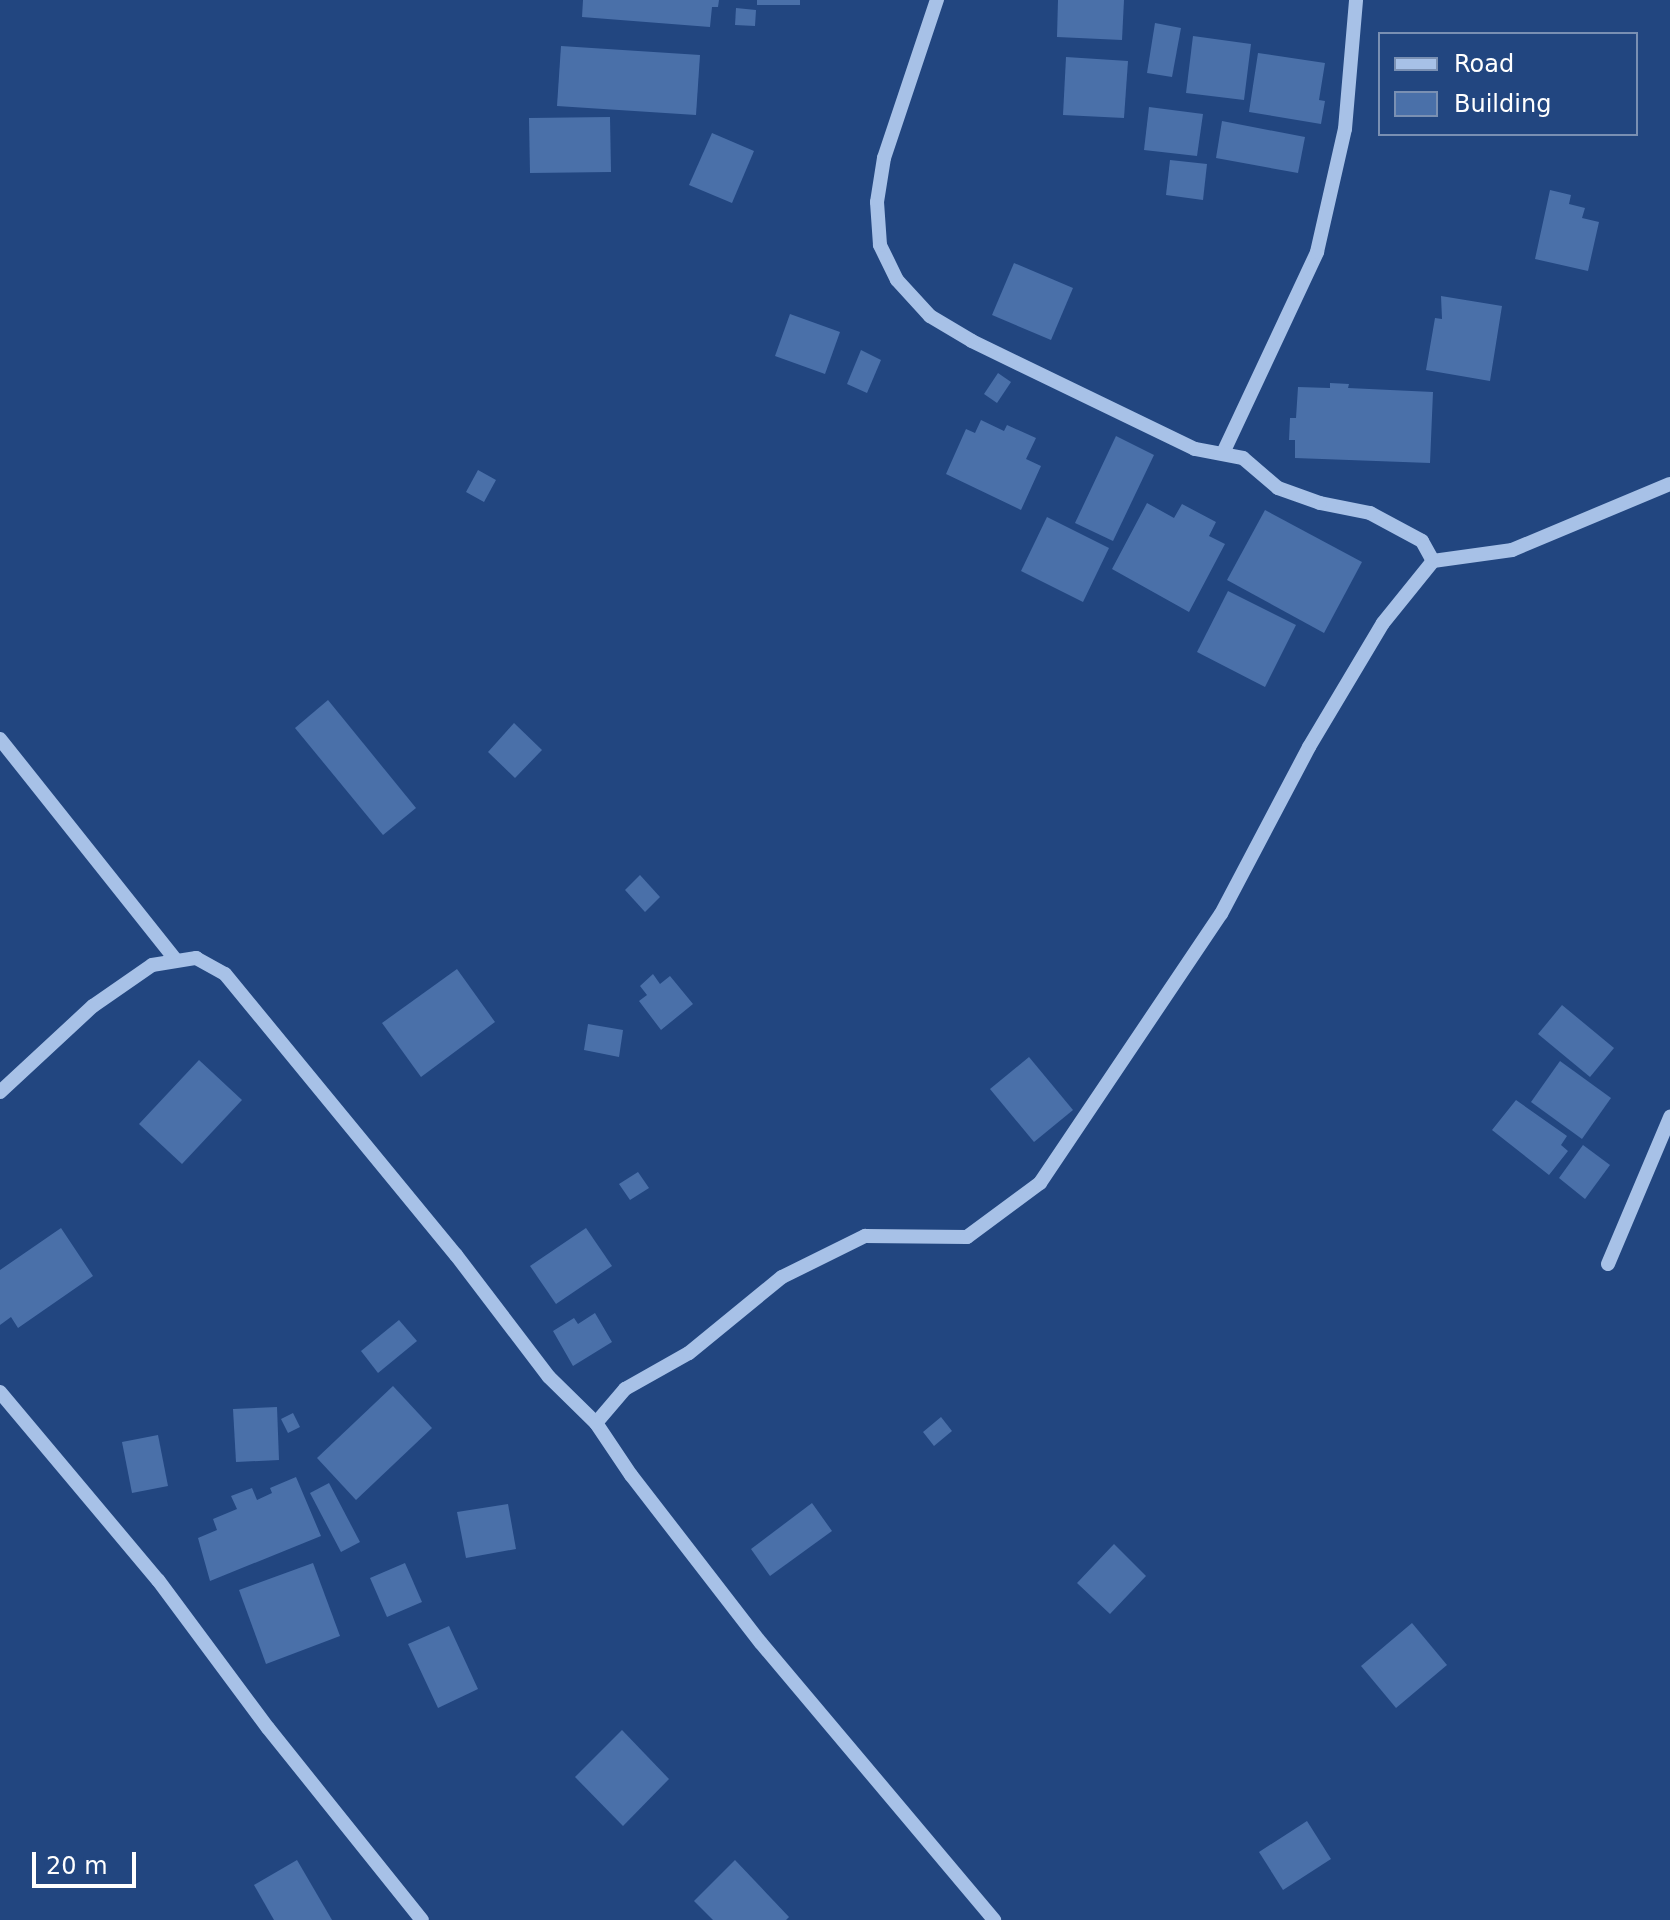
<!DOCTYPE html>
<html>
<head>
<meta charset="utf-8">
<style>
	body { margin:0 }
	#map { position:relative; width:1670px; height:1920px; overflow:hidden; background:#224680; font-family:"DejaVu Sans",sans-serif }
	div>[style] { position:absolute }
	.building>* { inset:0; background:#4a70a9 }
	.minor>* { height:14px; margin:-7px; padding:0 7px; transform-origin:7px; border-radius:7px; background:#a7c1e7 }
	span { translate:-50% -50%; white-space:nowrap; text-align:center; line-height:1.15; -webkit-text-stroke:7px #224680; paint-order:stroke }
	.legend { position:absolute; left:1378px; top:32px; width:260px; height:104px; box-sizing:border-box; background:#224680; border:2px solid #7a90b3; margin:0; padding:10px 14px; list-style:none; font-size:24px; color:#fff }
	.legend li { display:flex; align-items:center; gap:16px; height:40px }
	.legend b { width:40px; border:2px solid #7a90b3 }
	.scale { position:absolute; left:32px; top:1852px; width:104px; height:36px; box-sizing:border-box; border:4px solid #fff; border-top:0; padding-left:10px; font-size:24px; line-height:28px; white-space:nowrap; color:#fff; -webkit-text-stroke:6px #224680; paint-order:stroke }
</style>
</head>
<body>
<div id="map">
	<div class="building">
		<i style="clip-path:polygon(583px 0,719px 0,718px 7px,712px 7px,710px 27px,582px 17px)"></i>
		<i style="clip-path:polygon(757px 0,800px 0,800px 5px,757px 5px)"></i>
		<i style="clip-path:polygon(1058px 0,1124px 0,1122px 40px,1057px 37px)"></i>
		<i style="clip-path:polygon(736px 8px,756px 10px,755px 26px,735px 25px)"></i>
		<i style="clip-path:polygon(1155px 23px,1181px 28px,1172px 77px,1147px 73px)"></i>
		<i style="clip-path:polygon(1193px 36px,1251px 44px,1244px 100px,1186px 93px)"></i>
		<i style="clip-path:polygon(561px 46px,700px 55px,696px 115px,557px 106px)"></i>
		<i style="clip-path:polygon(1258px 53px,1325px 63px,1319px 100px,1325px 101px,1321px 124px,1249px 112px)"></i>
		<i style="clip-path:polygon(1066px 57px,1128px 61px,1124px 118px,1063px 115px)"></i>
		<i style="clip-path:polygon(1149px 107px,1203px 114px,1197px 156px,1144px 150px)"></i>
		<i style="clip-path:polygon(610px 117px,611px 172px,530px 173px,529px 118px)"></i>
		<i style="clip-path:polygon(1222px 121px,1305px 137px,1298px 173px,1216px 158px)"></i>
		<i style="clip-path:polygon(712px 133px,754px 151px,732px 203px,689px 185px)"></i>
		<i style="clip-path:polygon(1170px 160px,1207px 164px,1203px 200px,1166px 195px)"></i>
		<i style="clip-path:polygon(1550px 190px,1571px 195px,1569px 204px,1585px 208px,1582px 218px,1599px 222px,1588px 271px,1535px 259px)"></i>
		<i style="clip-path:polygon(1014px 263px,1073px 288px,1051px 340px,992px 315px)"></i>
		<i style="clip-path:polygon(1441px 296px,1502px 306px,1490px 381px,1426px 370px,1435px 318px,1442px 319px)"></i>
		<i style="clip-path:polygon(790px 314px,840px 332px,825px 374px,775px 356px)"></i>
		<i style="clip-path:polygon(861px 350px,881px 360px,867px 393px,847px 384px)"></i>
		<i style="clip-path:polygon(998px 373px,1011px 382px,997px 403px,984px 394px)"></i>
		<i style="clip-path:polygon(1330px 383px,1349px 384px,1348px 388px,1433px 392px,1430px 463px,1295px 458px,1295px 440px,1289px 440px,1290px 418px,1296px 418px,1298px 387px,1330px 388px)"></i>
		<i style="clip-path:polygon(981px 420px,1004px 431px,1007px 425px,1036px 438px,1026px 459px,1041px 466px,1021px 510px,946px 474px,966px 429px,975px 433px)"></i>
		<i style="clip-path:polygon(1116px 436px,1154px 455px,1113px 541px,1075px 523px)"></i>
		<i style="clip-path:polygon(478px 470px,496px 480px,484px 502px,466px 492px)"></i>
		<i style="clip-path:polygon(1147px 503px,1174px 518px,1182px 504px,1216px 522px,1209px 536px,1225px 544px,1189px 612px,1112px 569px)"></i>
		<i style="clip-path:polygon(1265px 510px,1362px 562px,1324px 633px,1227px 580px)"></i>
		<i style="clip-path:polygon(1047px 517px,1109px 548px,1083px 602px,1021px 571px)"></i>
		<i style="clip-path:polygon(1228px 591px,1296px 625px,1265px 687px,1197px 652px)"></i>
		<i style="clip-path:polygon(328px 700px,416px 808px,383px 835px,295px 728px)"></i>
		<i style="clip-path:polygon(514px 723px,542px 750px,515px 778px,488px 752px)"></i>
		<i style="clip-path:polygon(640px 875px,660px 897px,645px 912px,625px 890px)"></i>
		<i style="clip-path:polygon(457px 969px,495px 1022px,421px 1077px,382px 1023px)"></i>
		<i style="clip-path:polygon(653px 974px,660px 984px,670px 976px,693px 1004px,661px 1030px,639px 1001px,647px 995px,640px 986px)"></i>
		<i style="clip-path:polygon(1562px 1005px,1614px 1048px,1590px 1077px,1538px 1034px)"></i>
		<i style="clip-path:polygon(588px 1024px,623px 1030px,619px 1057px,584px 1050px)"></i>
		<i style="clip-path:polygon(1029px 1057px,1073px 1110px,1034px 1142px,990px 1089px)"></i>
		<i style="clip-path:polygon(199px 1060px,242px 1100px,182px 1164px,139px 1124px)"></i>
		<i style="clip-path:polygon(1560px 1061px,1611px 1098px,1582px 1139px,1531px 1102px)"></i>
		<i style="clip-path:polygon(1516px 1100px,1567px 1136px,1561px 1145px,1568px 1151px,1549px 1175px,1492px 1130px)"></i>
		<i style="clip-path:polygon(1583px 1145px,1610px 1165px,1585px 1199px,1559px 1178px)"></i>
		<i style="clip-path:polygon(638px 1172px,649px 1188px,630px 1200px,619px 1184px)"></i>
		<i style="clip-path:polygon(61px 1228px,93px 1276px,18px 1328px,11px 1317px,0 1325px,0 1270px)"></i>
		<i style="clip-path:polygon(586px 1228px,612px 1266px,556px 1304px,530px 1266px)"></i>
		<i style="clip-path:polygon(595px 1313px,612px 1342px,573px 1366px,553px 1331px,574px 1318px,578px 1324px)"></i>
		<i style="clip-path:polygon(399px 1320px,417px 1341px,378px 1373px,361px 1351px)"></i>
		<i style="clip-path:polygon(393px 1386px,432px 1428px,356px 1500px,317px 1458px)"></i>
		<i style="clip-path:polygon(277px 1407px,279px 1460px,236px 1462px,233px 1409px)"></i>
		<i style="clip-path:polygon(293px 1413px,300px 1427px,288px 1433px,281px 1419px)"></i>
		<i style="clip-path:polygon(941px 1417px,952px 1431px,934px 1446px,923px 1432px)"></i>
		<i style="clip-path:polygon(158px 1435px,168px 1486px,132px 1493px,122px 1442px)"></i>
		<i style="clip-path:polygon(296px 1477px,321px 1536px,210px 1581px,198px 1538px,217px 1530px,213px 1519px,237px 1509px,231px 1496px,252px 1488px,257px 1500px,272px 1493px,270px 1488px)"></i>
		<i style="clip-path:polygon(329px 1483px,360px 1542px,341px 1552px,310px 1493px)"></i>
		<i style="clip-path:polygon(812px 1503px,832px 1531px,770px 1576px,751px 1549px)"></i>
		<i style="clip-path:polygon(508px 1504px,516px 1549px,466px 1558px,457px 1512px)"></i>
		<i style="clip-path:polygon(1114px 1544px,1146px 1576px,1110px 1614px,1077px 1583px)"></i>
		<i style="clip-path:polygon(313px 1563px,340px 1636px,266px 1664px,239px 1590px)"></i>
		<i style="clip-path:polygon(405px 1563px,422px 1602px,387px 1617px,370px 1578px)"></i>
		<i style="clip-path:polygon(1412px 1623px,1447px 1665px,1396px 1708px,1361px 1666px)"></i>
		<i style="clip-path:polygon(449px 1626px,478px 1689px,438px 1708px,408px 1644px)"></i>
		<i style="clip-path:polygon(622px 1730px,669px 1779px,623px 1826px,575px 1777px)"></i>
		<i style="clip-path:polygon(1307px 1821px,1331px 1859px,1283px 1890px,1259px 1852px)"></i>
		<i style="clip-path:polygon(297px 1860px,332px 1920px,274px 1920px,254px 1885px)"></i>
		<i style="clip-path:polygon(735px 1860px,789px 1917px,786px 1920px,713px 1920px,694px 1901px)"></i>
	</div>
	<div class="minor">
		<i style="left:1223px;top:453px;width:222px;rotate:-64.9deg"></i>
		<i style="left:1317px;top:252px;width:126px;rotate:-77.2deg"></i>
		<i style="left:1345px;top:129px;width:129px;rotate:-85.1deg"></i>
		<i style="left:1433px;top:561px;width:80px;rotate:-7.9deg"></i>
		<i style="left:1512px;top:550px;width:171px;rotate:-22.7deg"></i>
		<i style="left:0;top:739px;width:281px;rotate:51.5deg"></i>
		<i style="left:0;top:1092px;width:127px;rotate:-42.8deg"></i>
		<i style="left:93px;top:1006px;width:72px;rotate:-34.8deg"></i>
		<i style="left:152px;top:965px;width:45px;rotate:-9deg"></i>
		<i style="left:196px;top:958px;width:33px;rotate:29deg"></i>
		<i style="left:225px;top:974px;width:364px;rotate:50.6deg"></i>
		<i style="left:456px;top:1255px;width:153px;rotate:52.7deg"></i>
		<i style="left:549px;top:1377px;width:66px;rotate:44.4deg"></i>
		<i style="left:596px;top:1423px;width:63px;rotate:56.1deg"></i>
		<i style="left:631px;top:1475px;width:212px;rotate:52.3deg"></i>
		<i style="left:761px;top:1643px;width:362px;rotate:49.9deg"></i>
		<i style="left:1608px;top:1264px;width:160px;rotate:-67.1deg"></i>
		<i style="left:0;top:1392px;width:246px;rotate:50deg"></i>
		<i style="left:158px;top:1580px;width:184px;rotate:53.4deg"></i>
		<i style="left:268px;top:1728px;width:246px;rotate:51.3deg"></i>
		<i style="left:596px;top:1423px;width:45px;rotate:-49.5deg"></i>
		<i style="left:625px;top:1389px;width:73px;rotate:-29.4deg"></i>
		<i style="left:689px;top:1353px;width:120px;rotate:-39.3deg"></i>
		<i style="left:782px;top:1277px;width:93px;rotate:-26.3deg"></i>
		<i style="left:865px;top:1236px;width:102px;rotate:0.6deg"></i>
		<i style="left:967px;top:1237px;width:91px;rotate:-36.5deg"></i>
		<i style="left:1040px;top:1183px;width:324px;rotate:-56.1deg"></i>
		<i style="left:1221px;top:914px;width:189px;rotate:-62.2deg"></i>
		<i style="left:1309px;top:747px;width:144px;rotate:-59.2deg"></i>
		<i style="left:1383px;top:623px;width:80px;rotate:-51.1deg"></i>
		<i style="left:1433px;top:561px;width:23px;rotate:-119deg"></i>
		<i style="left:1422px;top:541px;width:59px;rotate:-151.7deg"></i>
		<i style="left:1370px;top:513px;width:51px;rotate:-168.7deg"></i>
		<i style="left:1320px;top:503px;width:45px;rotate:-160.3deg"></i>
		<i style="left:1278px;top:488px;width:46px;rotate:-139.4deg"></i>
		<i style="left:1243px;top:458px;width:49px;rotate:-169.4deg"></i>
		<i style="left:1195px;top:449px;width:248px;rotate:-154.2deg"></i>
		<i style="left:972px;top:341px;width:49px;rotate:-149.2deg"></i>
		<i style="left:930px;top:316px;width:49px;rotate:-132.5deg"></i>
		<i style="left:897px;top:280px;width:39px;rotate:-116deg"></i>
		<i style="left:880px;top:245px;width:43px;rotate:-94deg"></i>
		<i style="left:877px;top:202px;width:45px;rotate:-81deg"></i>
		<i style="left:884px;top:158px;width:167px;rotate:-71.5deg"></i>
	</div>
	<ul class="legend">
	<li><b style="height:10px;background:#a7c1e7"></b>Road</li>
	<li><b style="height:22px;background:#4a70a9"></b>Building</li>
	</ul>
	<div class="scale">20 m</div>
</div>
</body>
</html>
